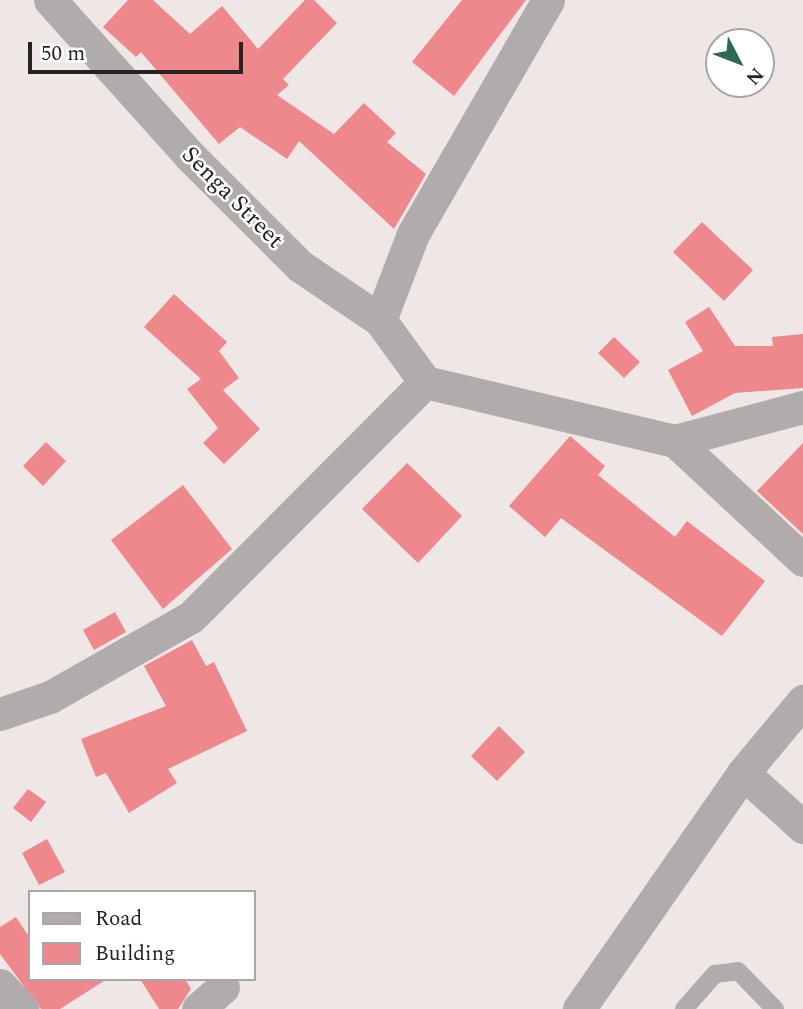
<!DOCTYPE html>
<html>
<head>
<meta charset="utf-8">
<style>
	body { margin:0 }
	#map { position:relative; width:803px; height:1009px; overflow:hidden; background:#efe6e6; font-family:Spectral,serif }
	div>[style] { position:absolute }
	.building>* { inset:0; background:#ee888d }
	.lane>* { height:18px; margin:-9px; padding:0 9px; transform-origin:9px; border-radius:9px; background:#b0acac }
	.street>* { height:33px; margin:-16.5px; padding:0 16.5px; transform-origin:16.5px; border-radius:16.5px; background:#b0acac }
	span { translate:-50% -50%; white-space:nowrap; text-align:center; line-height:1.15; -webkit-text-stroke:5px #fff; paint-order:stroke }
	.street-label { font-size:24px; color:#252222 }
	.legend { position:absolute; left:28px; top:890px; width:228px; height:91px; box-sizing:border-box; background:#fff; border:2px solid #a8a7a7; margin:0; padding:9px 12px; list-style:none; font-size:21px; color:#252222 }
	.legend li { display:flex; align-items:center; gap:14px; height:35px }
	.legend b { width:35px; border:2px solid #a8a7a7 }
	.north { position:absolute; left:705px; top:28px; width:70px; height:70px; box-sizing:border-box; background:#fff; border:2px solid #a8a7a7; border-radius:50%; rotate:132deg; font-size:19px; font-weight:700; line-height:28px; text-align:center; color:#252222 }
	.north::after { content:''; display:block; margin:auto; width:24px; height:32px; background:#2d6953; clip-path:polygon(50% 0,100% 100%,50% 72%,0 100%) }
	.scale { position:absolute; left:28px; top:42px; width:215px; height:32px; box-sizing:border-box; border:4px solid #252222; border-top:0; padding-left:9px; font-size:21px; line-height:24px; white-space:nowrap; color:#252222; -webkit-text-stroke:5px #fff; paint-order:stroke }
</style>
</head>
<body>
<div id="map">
	<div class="building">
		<i style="clip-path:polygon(128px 0,153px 0,190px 34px,222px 6px,258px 49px,305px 0,314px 0,337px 23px,283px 79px,289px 85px,277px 95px,334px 134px,364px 103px,396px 133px,387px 142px,426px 174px,394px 229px,299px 141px,287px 159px,240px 127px,219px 144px,141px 52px,136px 57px,103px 27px)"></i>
		<i style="clip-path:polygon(462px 0,526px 0,454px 96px,412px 62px)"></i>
		<i style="clip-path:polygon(702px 222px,753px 270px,724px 301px,673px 252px)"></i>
		<i style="clip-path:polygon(174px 294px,227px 342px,219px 351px,239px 378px,223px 390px,260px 429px,224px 464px,203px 443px,218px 428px,187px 389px,201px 379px,144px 327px)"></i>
		<i style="clip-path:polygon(709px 307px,735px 346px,773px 346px,772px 337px,803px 334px,803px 388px,735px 393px,692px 416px,668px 370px,703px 351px,685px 322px)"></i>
		<i style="clip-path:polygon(614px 337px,640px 362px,624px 378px,598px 353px)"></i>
		<i style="clip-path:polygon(570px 436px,605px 466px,598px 475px,675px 537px,687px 521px,765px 581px,722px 636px,561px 518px,545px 537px,509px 506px)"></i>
		<i style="clip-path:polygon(46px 442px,66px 461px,43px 486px,23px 466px)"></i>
		<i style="clip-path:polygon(803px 443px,803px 534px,757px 491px)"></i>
		<i style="clip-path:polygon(407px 463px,462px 516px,418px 563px,362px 509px)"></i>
		<i style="clip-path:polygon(183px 485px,232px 549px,163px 609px,111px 540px)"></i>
		<i style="clip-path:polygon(115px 612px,126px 632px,94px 650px,83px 630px)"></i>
		<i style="clip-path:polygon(192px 640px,206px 666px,214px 662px,247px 731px,168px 769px,177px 783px,129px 813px,106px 773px,96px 777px,81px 739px,166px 706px,144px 666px)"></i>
		<i style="clip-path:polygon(499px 726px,525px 752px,497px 781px,471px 756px)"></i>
		<i style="clip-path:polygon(28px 789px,46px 802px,31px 822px,13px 808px)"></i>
		<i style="clip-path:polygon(47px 839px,65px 872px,39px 885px,22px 853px)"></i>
		<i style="clip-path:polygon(16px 917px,30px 938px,30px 979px,107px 979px,60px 1009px,41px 1009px,0 954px,0 927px)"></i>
		<i style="clip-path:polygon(140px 979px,185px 979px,191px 989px,178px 1009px,159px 1009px)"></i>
	</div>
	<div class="lane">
		<i style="left:684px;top:1009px;width:47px;rotate:-48.5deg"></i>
		<i style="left:715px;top:974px;width:23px;rotate:-7deg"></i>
		<i style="left:738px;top:971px;width:53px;rotate:45.8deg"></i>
	</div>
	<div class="street">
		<i style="left:50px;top:0;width:211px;rotate:48.1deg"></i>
		<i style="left:191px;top:157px;width:154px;rotate:45deg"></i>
		<i style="left:300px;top:266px;width:97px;rotate:34deg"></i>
		<i style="left:380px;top:320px;width:77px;rotate:54deg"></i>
		<i style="left:380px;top:320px;width:92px;rotate:-69deg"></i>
		<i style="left:413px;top:234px;width:270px;rotate:-60deg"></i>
		<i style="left:425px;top:382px;width:257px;rotate:13.3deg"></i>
		<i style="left:675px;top:441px;width:132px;rotate:-14.9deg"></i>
		<i style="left:675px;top:441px;width:175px;rotate:42.9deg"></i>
		<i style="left:0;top:714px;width:53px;rotate:-18.8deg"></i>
		<i style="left:50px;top:697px;width:162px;rotate:-29.6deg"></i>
		<i style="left:191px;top:617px;width:332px;rotate:-45.1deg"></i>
		<i style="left:743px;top:773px;width:81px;rotate:42deg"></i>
		<i style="left:0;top:985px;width:33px;rotate:47deg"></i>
		<i style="left:198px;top:1009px;width:33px;rotate:-41deg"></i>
		<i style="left:579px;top:1009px;width:287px;rotate:-55.2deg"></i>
		<i style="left:743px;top:773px;width:94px;rotate:-50.2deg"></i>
	</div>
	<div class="street-label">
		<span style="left:232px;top:198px;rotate:45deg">Senga Street</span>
	</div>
	<ul class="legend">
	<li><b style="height:9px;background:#b0acac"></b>Road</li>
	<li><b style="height:19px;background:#ee888d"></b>Building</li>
	</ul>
	<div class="north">N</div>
	<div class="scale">50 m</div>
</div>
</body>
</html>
